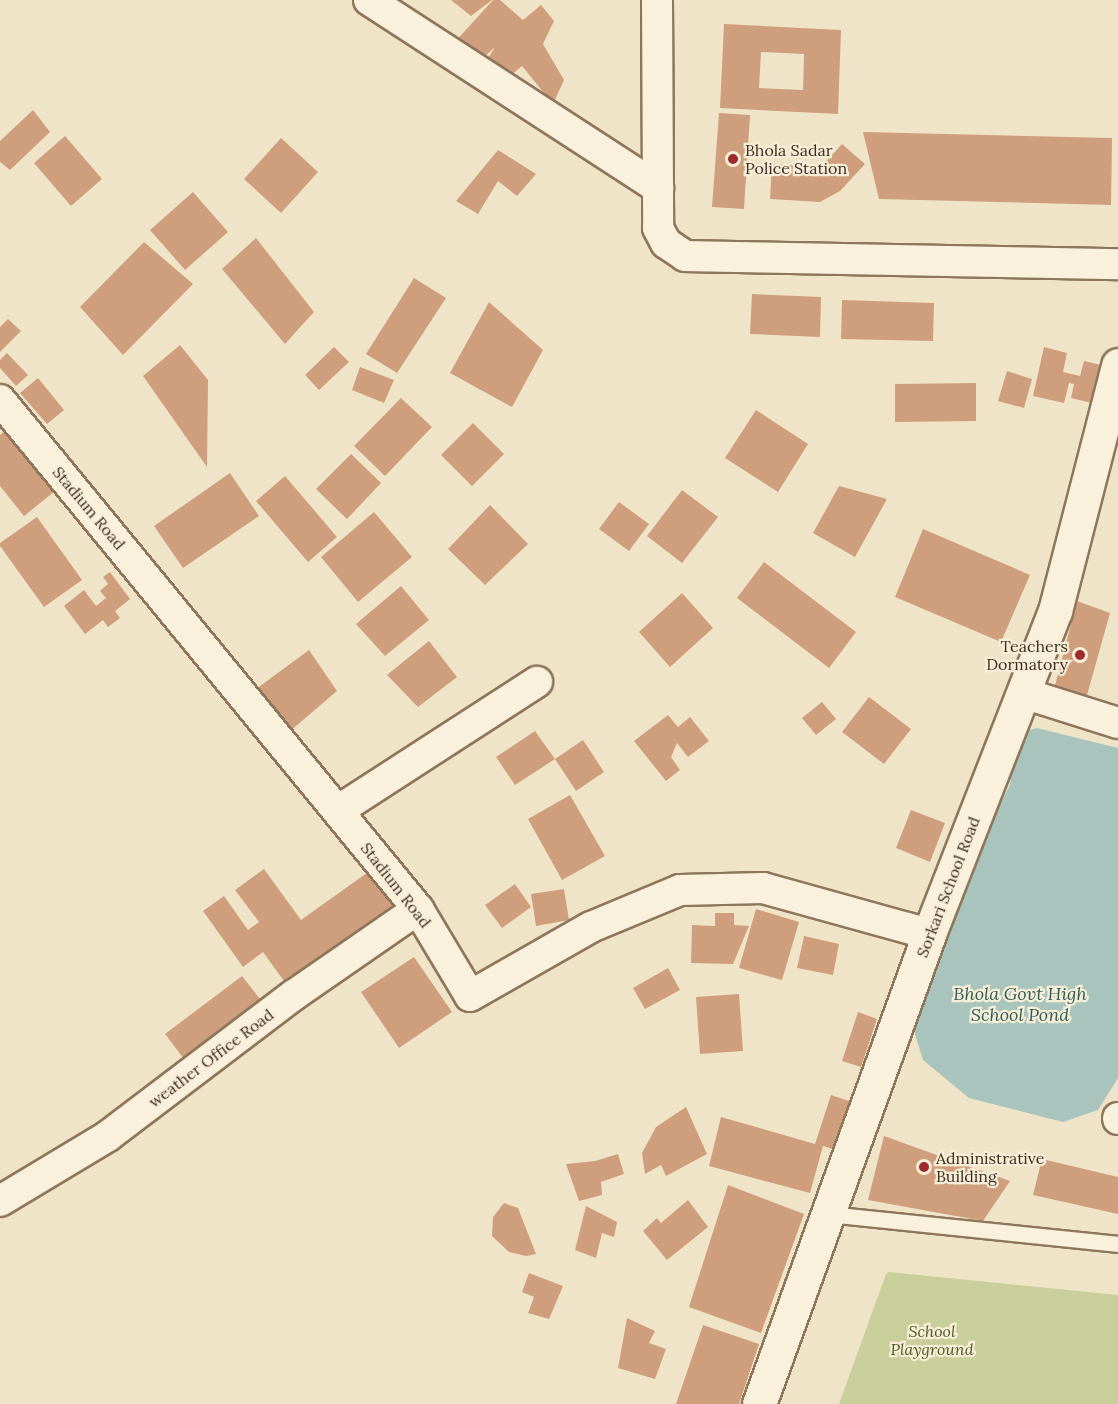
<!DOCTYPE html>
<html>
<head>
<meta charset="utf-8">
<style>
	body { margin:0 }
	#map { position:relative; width:1118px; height:1404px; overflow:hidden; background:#f0e4c8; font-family:Lora,serif }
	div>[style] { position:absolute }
	.green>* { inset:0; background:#c9cf9b }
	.water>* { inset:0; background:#a9c4bc }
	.building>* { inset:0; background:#cf9f7d }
	.roads { filter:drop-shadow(2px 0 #8d765c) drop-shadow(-2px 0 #8d765c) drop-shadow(0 2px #8d765c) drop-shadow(0 -2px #8d765c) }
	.service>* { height:15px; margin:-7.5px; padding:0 7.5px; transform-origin:7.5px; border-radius:7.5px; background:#faf1dc }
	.minor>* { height:30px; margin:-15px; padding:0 15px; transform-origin:15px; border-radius:15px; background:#faf1dc }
	.tertiary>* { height:33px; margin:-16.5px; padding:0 16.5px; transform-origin:16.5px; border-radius:16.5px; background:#faf1dc }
	.dots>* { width:16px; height:16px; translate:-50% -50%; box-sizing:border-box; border:3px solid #f7eed8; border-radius:50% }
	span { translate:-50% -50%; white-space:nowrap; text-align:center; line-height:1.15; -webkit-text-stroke:4.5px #f7eed8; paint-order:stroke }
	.poi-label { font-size:16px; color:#3d2e20 }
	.left { translate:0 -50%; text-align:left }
	.right { translate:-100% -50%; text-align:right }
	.street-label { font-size:16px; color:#3d2e20 }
	.park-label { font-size:16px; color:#4d5a26; font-style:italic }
	.water-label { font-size:18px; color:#2f5d5a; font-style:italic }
</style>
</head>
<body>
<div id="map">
	<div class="green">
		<i style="clip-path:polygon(889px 1272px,1118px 1295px,1118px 1404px,839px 1404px,886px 1274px)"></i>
	</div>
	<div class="water">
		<i style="clip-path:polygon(1037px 728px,1118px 748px,1118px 1078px,1098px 1110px,1063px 1122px,969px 1098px,923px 1060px,909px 1015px,970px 860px,1010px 785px,1015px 734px)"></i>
	</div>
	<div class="building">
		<i style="clip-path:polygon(451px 0,492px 0,471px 16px)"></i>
		<i style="clip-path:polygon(493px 0,500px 0,523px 20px,541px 5px,554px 21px,543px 44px,564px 80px,553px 104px,522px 66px,504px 81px,482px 68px,495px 47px,479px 62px,453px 44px)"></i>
		<i style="clip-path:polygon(evenodd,724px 24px,841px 30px,838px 114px,720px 108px,724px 24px,761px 52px,804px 54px,803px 90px,759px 88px,761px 52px)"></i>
		<i style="clip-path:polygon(33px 110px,50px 132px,10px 170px,0 162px,0 141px)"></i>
		<i style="clip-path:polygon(719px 113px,750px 115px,744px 209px,712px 207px)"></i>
		<i style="clip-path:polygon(863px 132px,1112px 138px,1111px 205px,879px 199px)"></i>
		<i style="clip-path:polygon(65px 136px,102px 179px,71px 206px,34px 163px)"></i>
		<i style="clip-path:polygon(281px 138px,318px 172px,281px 213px,244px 179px)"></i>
		<i style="clip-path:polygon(842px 144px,865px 164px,840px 191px,820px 202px,770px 199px,772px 164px,821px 167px)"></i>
		<i style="clip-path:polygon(498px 150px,536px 174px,517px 196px,498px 181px,478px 214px,456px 201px)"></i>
		<i style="clip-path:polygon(193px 192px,228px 232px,185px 270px,150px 230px)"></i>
		<i style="clip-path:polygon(256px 238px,314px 312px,285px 344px,222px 269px)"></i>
		<i style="clip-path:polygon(144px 242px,193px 284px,123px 355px,80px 307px)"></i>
		<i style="clip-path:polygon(414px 278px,446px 298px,397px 373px,366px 354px)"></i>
		<i style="clip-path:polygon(752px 294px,821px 297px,820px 337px,750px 334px)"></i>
		<i style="clip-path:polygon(842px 300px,934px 303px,933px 341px,841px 339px)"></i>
		<i style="clip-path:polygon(489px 302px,543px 350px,512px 407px,450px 373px)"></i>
		<i style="clip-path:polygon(8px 319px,21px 331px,0 352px,0 327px)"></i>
		<i style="clip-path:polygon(180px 345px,208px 380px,207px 467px,143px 376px)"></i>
		<i style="clip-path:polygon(334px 347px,349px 362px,319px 390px,305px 375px)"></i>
		<i style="clip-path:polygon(1044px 347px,1067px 353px,1063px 372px,1080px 376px,1084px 361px,1105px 366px,1096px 404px,1071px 398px,1074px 384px,1069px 383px,1064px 403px,1033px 396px)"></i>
		<i style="clip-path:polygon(7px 353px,28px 375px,16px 386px,0 368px,0 360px)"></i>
		<i style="clip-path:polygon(360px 367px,394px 380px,384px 403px,352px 390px)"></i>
		<i style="clip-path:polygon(1007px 371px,1032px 379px,1024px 408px,998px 401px)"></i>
		<i style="clip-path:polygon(38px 378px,64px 410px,47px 424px,20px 393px)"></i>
		<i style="clip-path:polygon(976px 383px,976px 421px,895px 422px,895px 384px)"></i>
		<i style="clip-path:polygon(401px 398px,432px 427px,385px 476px,354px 446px)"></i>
		<i style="clip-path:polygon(756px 410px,808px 444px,778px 492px,725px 458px)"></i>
		<i style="clip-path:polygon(473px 423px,504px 454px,472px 486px,441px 455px)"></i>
		<i style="clip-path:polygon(11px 426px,60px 487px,24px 516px,0 486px,0 435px)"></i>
		<i style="clip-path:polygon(351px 454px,381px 483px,347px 519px,316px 489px)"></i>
		<i style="clip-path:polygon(230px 473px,259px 516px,183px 568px,154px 526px)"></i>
		<i style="clip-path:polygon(285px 476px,337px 537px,308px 562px,256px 501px)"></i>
		<i style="clip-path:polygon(839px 486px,887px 499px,855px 557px,813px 533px)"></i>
		<i style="clip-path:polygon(682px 490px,718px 517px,682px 563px,647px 536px)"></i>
		<i style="clip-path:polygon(619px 502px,649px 524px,629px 551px,599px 529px)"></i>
		<i style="clip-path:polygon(490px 505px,528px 544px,485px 585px,448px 549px)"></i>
		<i style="clip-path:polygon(374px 512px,412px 557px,358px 602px,321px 557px)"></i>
		<i style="clip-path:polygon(37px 517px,82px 580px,44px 607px,0 546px,0 543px)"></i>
		<i style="clip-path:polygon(923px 529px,1030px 575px,1001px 642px,895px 597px)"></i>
		<i style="clip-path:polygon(764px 562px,856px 632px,829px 668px,737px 598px)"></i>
		<i style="clip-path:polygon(110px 572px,130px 599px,115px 611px,120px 618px,108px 627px,103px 620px,85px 634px,64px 606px,84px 590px,96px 606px,106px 598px,100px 591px,108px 584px,103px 577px)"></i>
		<i style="clip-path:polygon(401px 586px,429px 620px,385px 656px,356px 624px)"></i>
		<i style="clip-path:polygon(682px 593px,713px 628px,670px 667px,639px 632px)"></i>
		<i style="clip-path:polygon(1077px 601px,1110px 613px,1084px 706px,1052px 697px)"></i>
		<i style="clip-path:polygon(429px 641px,457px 677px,418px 707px,387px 675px)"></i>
		<i style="clip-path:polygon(309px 650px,337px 691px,289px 732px,256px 689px)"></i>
		<i style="clip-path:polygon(869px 697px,911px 729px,884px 764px,842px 732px)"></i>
		<i style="clip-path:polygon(822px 702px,836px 719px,816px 735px,802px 718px)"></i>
		<i style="clip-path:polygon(668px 715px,678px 727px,690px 717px,709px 741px,688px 757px,677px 743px,671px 757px,680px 770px,666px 781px,634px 741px)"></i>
		<i style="clip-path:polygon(535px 731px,555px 759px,515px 785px,496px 757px)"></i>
		<i style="clip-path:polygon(583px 740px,604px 772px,576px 791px,555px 759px)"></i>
		<i style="clip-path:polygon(570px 795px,605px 856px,562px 880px,528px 819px)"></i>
		<i style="clip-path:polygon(911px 810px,945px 823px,930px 862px,896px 848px)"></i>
		<i style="clip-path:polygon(264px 869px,301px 920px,371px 870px,404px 917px,294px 995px,263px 952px,243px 967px,203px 911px,224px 896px,248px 930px,259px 922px,235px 890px)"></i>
		<i style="clip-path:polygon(515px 884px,531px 907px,502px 928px,485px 905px)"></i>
		<i style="clip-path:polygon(564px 889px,569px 920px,536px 926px,531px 894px)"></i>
		<i style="clip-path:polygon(756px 909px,799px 922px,782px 980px,739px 968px)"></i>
		<i style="clip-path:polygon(715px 913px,734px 913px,734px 925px,749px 926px,733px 964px,691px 963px,692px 925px,715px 926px)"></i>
		<i style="clip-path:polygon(804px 936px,839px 944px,833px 975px,797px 968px)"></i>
		<i style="clip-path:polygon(414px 957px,452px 1012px,399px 1048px,361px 992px)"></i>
		<i style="clip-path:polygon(668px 968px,680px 990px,645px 1009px,633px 988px)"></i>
		<i style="clip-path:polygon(242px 976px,271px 1013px,194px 1072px,165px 1034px)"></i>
		<i style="clip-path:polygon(739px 994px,743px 1051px,700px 1054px,696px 997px)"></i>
		<i style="clip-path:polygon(858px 1012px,877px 1019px,861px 1067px,842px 1061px)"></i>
		<i style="clip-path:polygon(831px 1095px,861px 1105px,845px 1153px,823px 1146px,810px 1193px,709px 1166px,721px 1117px,815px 1144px)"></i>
		<i style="clip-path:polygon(686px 1107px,707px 1154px,666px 1176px,661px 1165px,645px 1174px,642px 1153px,656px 1127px)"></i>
		<i style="clip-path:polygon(884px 1136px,934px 1154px,1010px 1181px,983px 1221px,868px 1200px)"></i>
		<i style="clip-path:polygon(618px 1154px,624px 1174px,601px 1182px,602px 1195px,579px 1201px,566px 1164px,595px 1161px)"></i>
		<i style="clip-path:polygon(1042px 1159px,1118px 1177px,1118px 1214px,1033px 1195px)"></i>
		<i style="clip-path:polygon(728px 1185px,804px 1214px,761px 1333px,689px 1307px)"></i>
		<i style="clip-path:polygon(688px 1200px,708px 1227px,667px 1260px,643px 1231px,657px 1218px,661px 1223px)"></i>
		<i style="clip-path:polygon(504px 1203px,518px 1208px,536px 1254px,526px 1256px,509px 1252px,492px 1236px,493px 1217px)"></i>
		<i style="clip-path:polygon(586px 1206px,617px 1222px,614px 1237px,602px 1233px,596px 1258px,575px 1250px)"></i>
		<i style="clip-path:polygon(529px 1273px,563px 1286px,549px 1319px,528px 1313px,534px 1297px,522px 1292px)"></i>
		<i style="clip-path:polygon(627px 1318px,655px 1331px,649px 1343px,666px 1349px,655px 1379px,618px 1368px)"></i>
		<i style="clip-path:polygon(703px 1325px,759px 1344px,739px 1404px,676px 1404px)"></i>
	</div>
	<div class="roads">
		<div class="service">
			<i style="left:828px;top:1214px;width:292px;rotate:5.9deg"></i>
		</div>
		<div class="minor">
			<i style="left:369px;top:0;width:345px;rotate:33deg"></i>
			<i style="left:657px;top:0;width:228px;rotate:89.7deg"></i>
			<i style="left:658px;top:228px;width:17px;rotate:62deg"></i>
			<i style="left:666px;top:243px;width:23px;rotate:34deg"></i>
			<i style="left:685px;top:256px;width:433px;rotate:1.1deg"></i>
			<i style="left:0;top:400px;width:659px;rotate:50.61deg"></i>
			<i style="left:418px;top:909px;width:101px;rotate:59.1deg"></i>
			<i style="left:470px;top:996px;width:139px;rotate:-29.7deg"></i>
			<i style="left:591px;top:927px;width:96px;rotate:-22.6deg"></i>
			<i style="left:680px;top:890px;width:83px;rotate:-1.4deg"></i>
			<i style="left:763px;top:888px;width:172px;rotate:15.5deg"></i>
			<i style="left:1023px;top:693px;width:100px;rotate:17.5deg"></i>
			<i style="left:339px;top:810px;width:236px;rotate:-32.9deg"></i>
			<i style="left:1118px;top:1118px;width:1px;rotate:90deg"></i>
			<i style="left:0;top:1201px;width:126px;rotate:-31deg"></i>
			<i style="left:108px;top:1136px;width:233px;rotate:-37.2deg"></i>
			<i style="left:294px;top:995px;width:151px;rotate:-34.7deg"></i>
		</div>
		<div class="tertiary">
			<i style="left:759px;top:1404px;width:500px;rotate:-70.1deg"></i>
			<i style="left:929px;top:934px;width:347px;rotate:-68.7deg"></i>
			<i style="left:1055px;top:611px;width:254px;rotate:-75.6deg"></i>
		</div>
	</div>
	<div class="dots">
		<i style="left:733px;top:159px;background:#9e2a2b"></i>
		<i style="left:1080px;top:655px;background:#9e2a2b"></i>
		<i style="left:924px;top:1167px;background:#9e2a2b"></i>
	</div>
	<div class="poi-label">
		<span class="left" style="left:745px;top:159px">Bhola Sadar<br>Police Station</span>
		<span class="right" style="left:1068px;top:655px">Teachers<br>Dormatory</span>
		<span class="left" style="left:936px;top:1167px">Administrative<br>Building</span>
	</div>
	<div class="street-label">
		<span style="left:89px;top:508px;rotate:50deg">Stadium Road</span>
		<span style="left:396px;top:885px;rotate:52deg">Stadium Road</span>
		<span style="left:948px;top:887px;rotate:-69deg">Sorkari School Road</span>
		<span style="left:211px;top:1058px;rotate:-37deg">weather Office Road</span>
	</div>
	<div class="park-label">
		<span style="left:932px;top:1340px">School<br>Playground</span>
	</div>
	<div class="water-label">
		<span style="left:1020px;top:1005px">Bhola Govt High<br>School Pond</span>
	</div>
</div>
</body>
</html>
